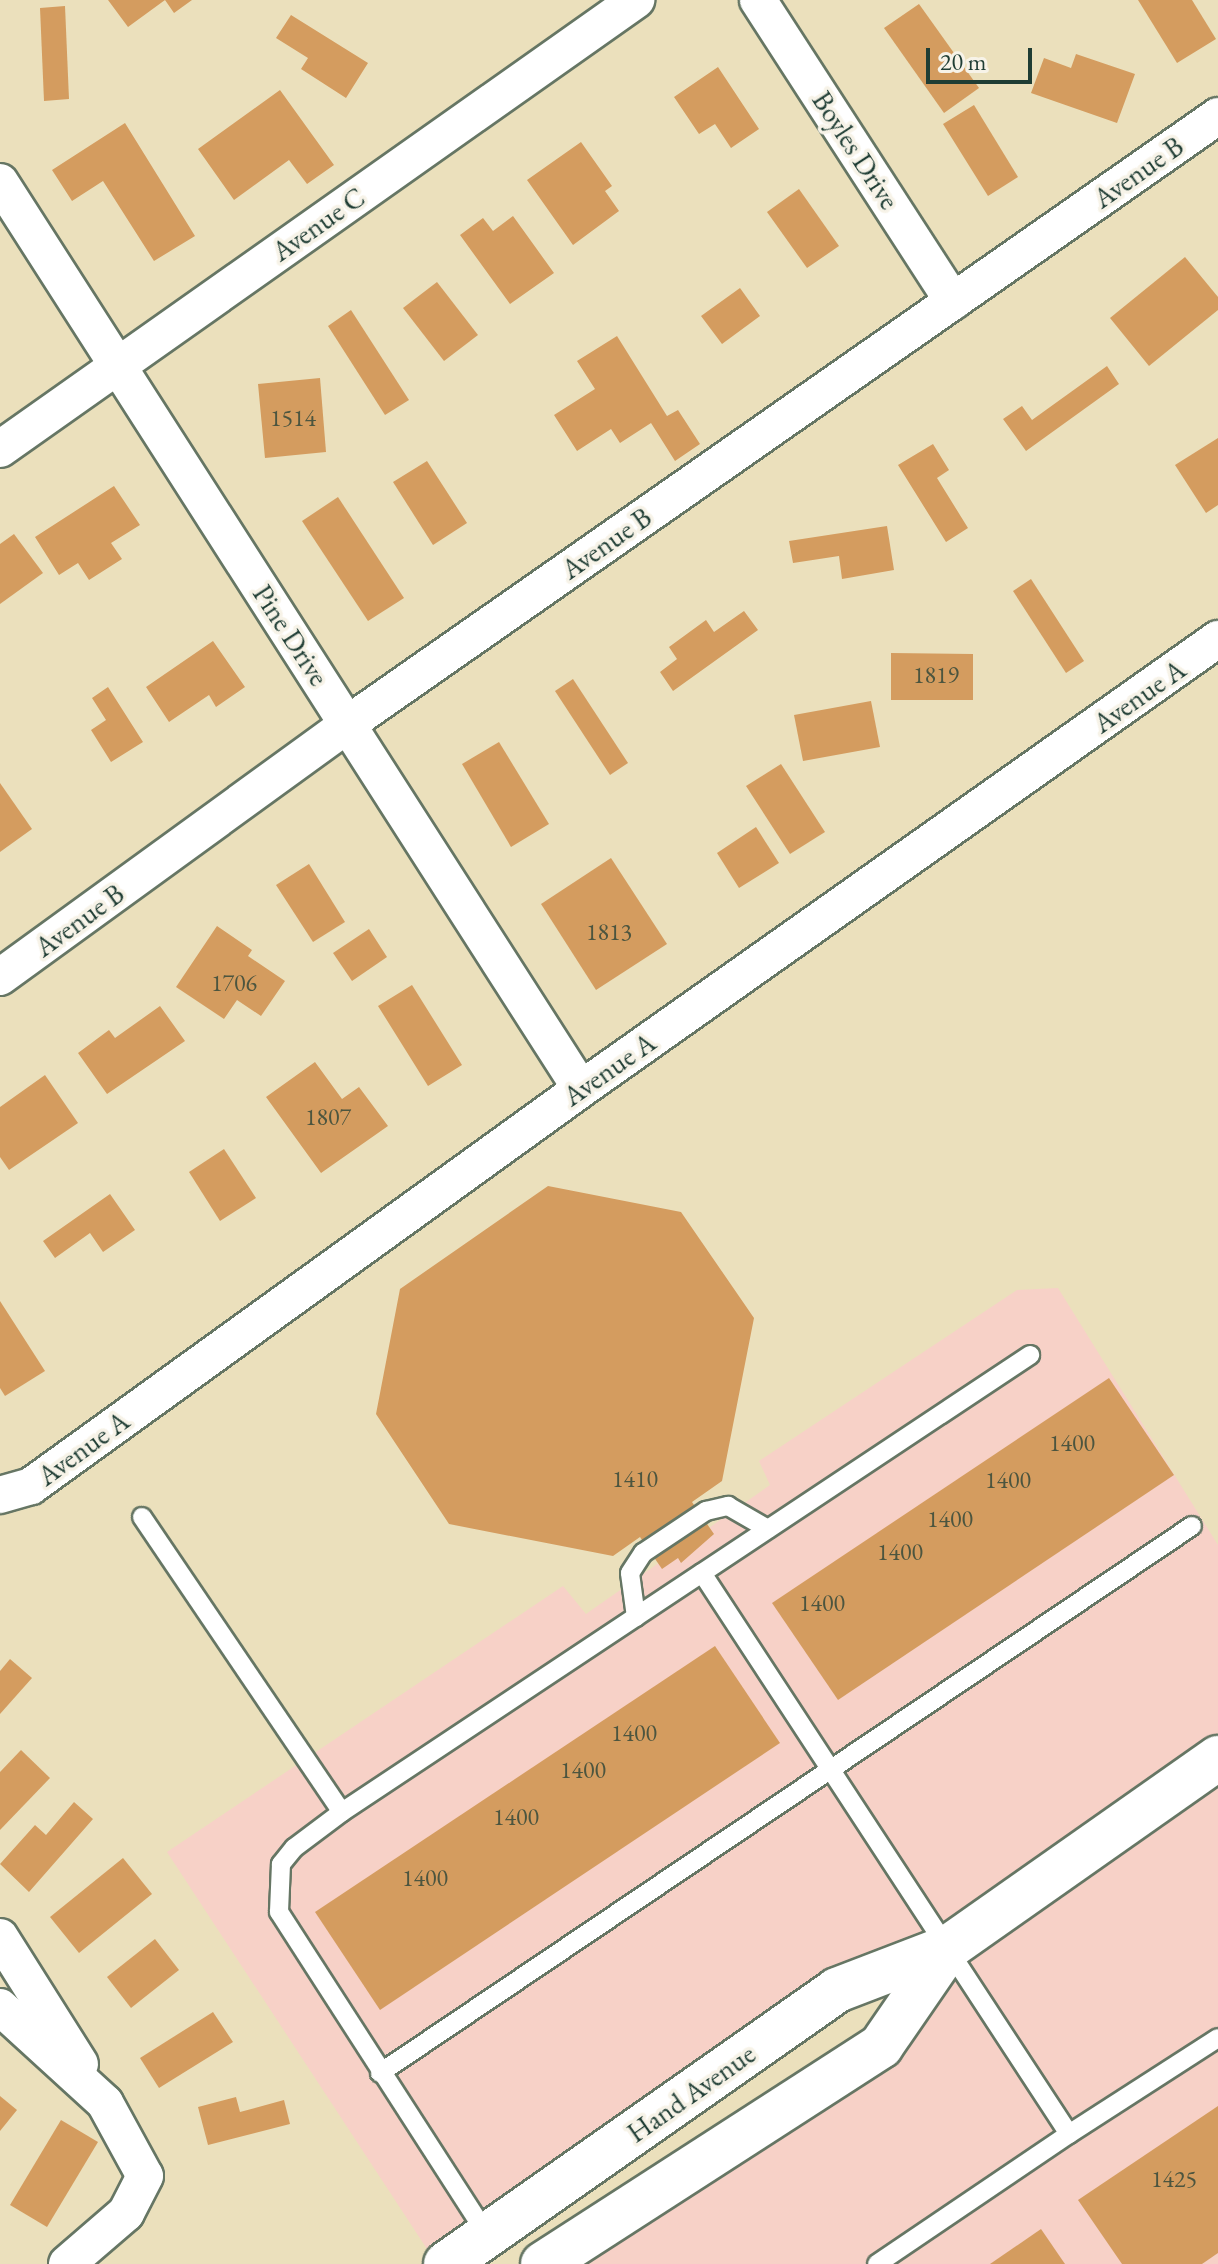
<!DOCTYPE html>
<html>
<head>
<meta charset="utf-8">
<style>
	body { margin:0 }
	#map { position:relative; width:1218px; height:2264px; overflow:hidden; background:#ebe0bc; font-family:"EB Garamond",serif }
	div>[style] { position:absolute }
	.built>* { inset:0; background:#f7d1c7 }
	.building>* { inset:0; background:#d49c5f }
	.roads { filter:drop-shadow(2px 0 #667664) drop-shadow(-2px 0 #667664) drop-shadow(0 2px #667664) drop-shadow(0 -2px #667664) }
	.lane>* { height:18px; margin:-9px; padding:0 9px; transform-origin:9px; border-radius:9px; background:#fff }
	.street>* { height:36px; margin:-18px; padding:0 18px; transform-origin:18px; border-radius:18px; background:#fff }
	.secondary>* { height:44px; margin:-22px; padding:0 22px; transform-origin:22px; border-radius:22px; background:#fff }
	span { translate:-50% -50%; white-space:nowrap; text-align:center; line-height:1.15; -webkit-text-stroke:7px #f7f3e8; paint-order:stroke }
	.number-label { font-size:24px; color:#4c553f }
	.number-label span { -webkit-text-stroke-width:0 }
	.street-label { font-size:28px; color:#1f3d34 }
	.scale { position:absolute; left:926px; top:48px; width:106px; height:36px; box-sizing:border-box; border:4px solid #1f3d34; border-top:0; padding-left:10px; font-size:24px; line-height:28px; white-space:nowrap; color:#1f3d34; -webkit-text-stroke:6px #f7f3e8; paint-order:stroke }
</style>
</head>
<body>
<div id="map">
	<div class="built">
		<i style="clip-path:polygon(1058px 1288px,1218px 1545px,1218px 1733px,948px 1923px,943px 1920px,936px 1930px,840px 1963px,813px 1978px,429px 2252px,167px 1852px,563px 1586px,586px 1614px,770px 1485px,759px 1461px,1017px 1290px)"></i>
		<i style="clip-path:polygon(1218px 1783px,1218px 2264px,581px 2264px,882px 2070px,887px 2073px,907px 2053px,905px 2048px,962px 1965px)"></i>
	</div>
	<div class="building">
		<i style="clip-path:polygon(108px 0,192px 0,174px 13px,165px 0,128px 27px)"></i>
		<i style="clip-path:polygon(1138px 0,1192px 0,1216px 39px,1177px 63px)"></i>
		<i style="clip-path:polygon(919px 4px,979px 88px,944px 113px,884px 28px)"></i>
		<i style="clip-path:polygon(65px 6px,69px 99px,44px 101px,40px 8px)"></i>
		<i style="clip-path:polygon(291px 15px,368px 63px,346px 98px,301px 69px,308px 58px,276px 38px)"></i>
		<i style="clip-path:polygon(1076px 54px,1135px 74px,1117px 123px,1031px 93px,1044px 58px,1071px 68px)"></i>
		<i style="clip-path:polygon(718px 67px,759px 129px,731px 148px,715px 124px,699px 134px,674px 97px)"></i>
		<i style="clip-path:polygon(280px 90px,334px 165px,307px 184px,289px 160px,234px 200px,198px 149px)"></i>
		<i style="clip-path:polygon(974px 105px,1018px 177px,988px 196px,943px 124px)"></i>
		<i style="clip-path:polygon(125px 123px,195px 236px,154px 261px,103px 181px,72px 201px,52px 170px)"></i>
		<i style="clip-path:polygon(581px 142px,612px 186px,605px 191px,619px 211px,573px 245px,527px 180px)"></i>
		<i style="clip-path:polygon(799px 189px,839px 246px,807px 268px,767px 212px)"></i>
		<i style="clip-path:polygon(513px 216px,554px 273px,510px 304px,460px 235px,483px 218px,493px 231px)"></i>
		<i style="clip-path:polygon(1185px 257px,1218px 297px,1218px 310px,1149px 366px,1110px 318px)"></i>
		<i style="clip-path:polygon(437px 282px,478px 335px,444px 361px,403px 308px)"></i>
		<i style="clip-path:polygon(740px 288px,760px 316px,722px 344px,701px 316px)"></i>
		<i style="clip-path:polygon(351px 310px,409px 400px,385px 415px,328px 326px)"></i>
		<i style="clip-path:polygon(617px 336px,667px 416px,678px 410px,700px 444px,675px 461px,651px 423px,620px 443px,611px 429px,577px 451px,554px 415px,595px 389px,577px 361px)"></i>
		<i style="clip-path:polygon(1107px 366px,1119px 384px,1026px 451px,1003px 419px,1022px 406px,1032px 420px)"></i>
		<i style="clip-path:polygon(320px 378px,326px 452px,265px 458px,258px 384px)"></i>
		<i style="clip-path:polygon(1218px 438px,1218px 505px,1206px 513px,1175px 465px)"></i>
		<i style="clip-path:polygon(933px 444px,949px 470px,937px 478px,968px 528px,946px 542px,898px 465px)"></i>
		<i style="clip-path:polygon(427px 461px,467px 523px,433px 545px,393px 482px)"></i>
		<i style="clip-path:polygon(114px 486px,140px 525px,111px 543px,122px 559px,89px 580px,78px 563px,59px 575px,35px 537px)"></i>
		<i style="clip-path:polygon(338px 497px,404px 598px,368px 621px,302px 521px)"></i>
		<i style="clip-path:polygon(887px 526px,894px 570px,842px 579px,839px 556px,793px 563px,789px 541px)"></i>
		<i style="clip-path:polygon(14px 534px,43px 573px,0 604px,0 544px)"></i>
		<i style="clip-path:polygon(1031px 579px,1084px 661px,1066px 673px,1013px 591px)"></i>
		<i style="clip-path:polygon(744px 611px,758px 630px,673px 691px,660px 672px,677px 659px,669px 647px,706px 620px,714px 632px)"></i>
		<i style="clip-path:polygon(213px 641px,245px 687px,216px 707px,209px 695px,169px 722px,146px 687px)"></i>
		<i style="clip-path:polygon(891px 653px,973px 654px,973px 700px,891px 700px)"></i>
		<i style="clip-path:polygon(573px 679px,628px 763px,610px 775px,555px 691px)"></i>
		<i style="clip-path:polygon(108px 687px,143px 742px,111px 762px,91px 730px,106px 720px,92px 698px)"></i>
		<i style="clip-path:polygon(871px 701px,880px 747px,803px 761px,794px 715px)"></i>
		<i style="clip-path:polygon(499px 742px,549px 824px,511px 847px,462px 764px)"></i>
		<i style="clip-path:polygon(781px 764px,825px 832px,790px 854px,746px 786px)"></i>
		<i style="clip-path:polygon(0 783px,32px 829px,0 852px)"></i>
		<i style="clip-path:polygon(756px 827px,779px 863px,739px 888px,717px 853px)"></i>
		<i style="clip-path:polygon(611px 858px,667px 944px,596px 990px,541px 904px)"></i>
		<i style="clip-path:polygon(309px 864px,345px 922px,313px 942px,276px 885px)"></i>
		<i style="clip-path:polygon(217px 926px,252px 950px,248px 956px,285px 981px,261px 1016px,237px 1000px,224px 1019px,176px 987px)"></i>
		<i style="clip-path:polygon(369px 929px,387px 957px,352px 981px,333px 953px)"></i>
		<i style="clip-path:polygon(412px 985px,462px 1065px,428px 1086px,378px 1006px)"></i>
		<i style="clip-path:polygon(160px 1006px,185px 1041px,107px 1094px,78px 1053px,109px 1030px,115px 1038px)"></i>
		<i style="clip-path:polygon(315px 1062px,342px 1099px,359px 1087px,388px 1126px,321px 1173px,266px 1097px)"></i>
		<i style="clip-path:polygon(45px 1075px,78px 1123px,9px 1170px,0 1157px,0 1107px)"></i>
		<i style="clip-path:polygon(224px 1149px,256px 1198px,220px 1221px,189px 1172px)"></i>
		<i style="clip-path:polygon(548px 1186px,681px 1212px,754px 1318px,722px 1481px,692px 1502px,714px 1534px,681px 1563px,678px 1558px,662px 1569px,640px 1537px,613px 1556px,449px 1524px,376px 1414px,400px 1289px)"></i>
		<i style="clip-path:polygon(110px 1194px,135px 1230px,103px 1252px,90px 1233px,55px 1258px,43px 1241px)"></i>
		<i style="clip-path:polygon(0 1301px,45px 1371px,5px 1396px,0 1388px)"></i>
		<i style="clip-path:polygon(1109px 1378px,1174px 1475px,838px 1700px,772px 1603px)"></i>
		<i style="clip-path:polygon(715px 1646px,780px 1743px,380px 2010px,315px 1912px)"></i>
		<i style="clip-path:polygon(10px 1659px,32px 1678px,0 1714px,0 1671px)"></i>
		<i style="clip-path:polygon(21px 1750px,50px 1778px,0 1830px,0 1772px)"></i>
		<i style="clip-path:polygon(74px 1802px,93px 1819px,29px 1892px,0 1864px,35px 1825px,46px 1835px)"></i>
		<i style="clip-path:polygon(123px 1858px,152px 1894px,79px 1953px,50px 1917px)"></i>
		<i style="clip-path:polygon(155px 1939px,179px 1970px,131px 2008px,107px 1977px)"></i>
		<i style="clip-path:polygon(213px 2012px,233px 2042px,159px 2088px,140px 2058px)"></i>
		<i style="clip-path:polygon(0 2096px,17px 2110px,0 2131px)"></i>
		<i style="clip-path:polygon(236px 2097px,240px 2112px,284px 2100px,290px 2124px,208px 2145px,198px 2107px)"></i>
		<i style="clip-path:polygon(1218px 2106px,1218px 2253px,1202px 2264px,1122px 2264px,1078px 2200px)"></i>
		<i style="clip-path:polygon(61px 2120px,98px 2142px,47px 2227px,10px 2205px)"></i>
		<i style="clip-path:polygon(1041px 2229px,1065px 2264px,990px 2264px)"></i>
	</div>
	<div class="roads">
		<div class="lane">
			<i style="left:142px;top:1517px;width:356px;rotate:55.9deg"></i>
			<i style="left:342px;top:1812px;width:432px;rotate:-33.6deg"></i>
			<i style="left:636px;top:1617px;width:44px;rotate:-97.8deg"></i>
			<i style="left:630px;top:1573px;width:24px;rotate:-57deg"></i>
			<i style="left:643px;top:1553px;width:76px;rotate:-33.7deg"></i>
			<i style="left:706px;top:1511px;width:23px;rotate:-13deg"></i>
			<i style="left:728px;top:1506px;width:46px;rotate:29.9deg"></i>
			<i style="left:342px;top:1812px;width:60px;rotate:143.1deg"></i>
			<i style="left:294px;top:1848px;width:21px;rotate:129deg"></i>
			<i style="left:281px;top:1864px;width:48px;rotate:92.4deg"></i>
			<i style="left:279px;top:1912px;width:384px;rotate:57.2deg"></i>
			<i style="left:380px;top:2073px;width:979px;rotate:-33.97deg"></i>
			<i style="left:1069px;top:2134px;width:177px;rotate:-32.8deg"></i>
			<i style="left:877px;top:2264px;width:232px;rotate:-34.1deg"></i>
			<i style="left:1069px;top:2134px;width:670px;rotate:-123.19deg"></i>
			<i style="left:702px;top:1573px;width:394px;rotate:-33.6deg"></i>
		</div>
		<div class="street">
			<i style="left:758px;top:0;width:359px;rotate:57.1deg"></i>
			<i style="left:0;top:182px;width:1077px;rotate:57.36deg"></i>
			<i style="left:0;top:449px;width:779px;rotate:-35.22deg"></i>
			<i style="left:0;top:977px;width:432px;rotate:-36deg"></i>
			<i style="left:349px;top:723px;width:1060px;rotate:-34.93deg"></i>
			<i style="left:0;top:1495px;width:32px;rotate:-16deg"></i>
			<i style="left:31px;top:1486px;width:678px;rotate:-35.82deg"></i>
			<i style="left:581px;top:1089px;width:780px;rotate:-35.24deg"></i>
			<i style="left:0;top:1937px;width:150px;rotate:57.8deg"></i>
			<i style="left:0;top:2007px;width:142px;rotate:42.4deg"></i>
			<i style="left:105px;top:2103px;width:83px;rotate:61.3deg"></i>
			<i style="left:145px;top:2176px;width:42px;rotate:117.2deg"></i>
			<i style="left:126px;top:2213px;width:78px;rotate:139.2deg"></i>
		</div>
		<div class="secondary">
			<i style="left:446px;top:2264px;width:477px;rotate:-35deg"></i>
			<i style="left:837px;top:1990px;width:120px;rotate:-21deg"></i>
			<i style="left:949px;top:1947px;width:329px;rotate:-35.1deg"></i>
			<i style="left:543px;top:2264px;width:402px;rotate:-32.8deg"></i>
			<i style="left:881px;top:2046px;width:120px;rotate:-55.5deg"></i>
		</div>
	</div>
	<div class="number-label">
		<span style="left:293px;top:418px">1514</span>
		<span style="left:936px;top:675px">1819</span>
		<span style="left:609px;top:932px">1813</span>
		<span style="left:234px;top:983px">1706</span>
		<span style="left:328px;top:1117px">1807</span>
		<span style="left:1072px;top:1443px">1400</span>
		<span style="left:635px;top:1479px">1410</span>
		<span style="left:1008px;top:1480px">1400</span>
		<span style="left:950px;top:1519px">1400</span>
		<span style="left:900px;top:1552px">1400</span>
		<span style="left:822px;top:1603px">1400</span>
		<span style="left:634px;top:1733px">1400</span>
		<span style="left:583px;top:1770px">1400</span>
		<span style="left:516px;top:1817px">1400</span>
		<span style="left:425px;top:1878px">1400</span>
		<span style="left:1174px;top:2179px">1425</span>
	</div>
	<div class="street-label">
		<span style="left:856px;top:150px;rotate:57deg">Boyles Drive</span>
		<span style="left:1138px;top:172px;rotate:-35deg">Avenue B</span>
		<span style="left:318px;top:224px;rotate:-35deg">Avenue C</span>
		<span style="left:606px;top:543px;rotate:-35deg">Avenue B</span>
		<span style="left:291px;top:635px;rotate:57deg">Pine Drive</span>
		<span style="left:1139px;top:696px;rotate:-35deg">Avenue A</span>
		<span style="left:79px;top:920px;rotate:-36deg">Avenue B</span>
		<span style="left:609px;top:1069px;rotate:-35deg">Avenue A</span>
		<span style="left:83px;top:1448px;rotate:-36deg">Avenue A</span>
		<span style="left:691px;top:2093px;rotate:-35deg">Hand Avenue</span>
	</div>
	<div class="scale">20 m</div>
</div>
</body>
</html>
